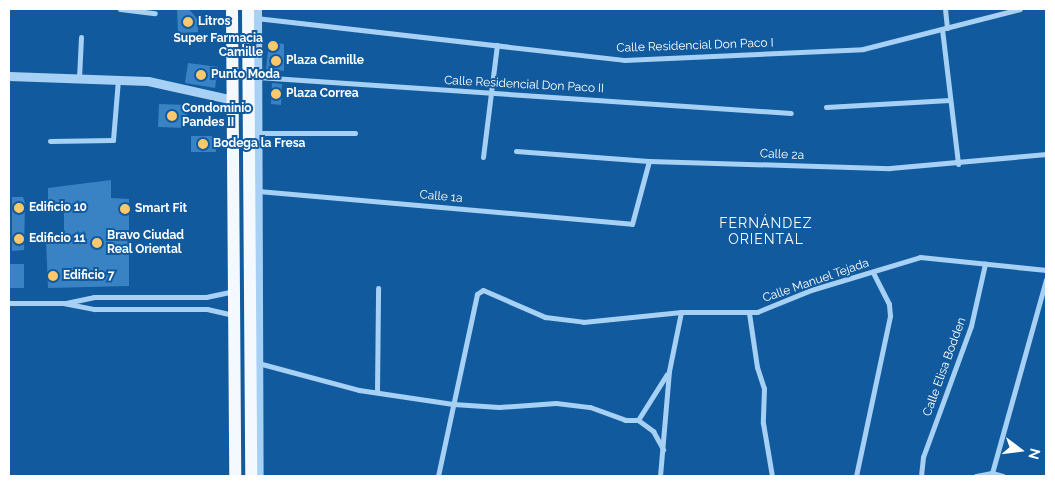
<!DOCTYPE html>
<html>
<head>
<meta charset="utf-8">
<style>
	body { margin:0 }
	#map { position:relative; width:1055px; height:485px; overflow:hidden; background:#115a9e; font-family:Raleway,sans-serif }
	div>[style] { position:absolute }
	.building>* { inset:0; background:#3983c5 }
	.minor>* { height:5px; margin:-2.5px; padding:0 2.5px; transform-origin:2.5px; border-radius:2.5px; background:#a7d0f5 }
	.tertiary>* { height:9px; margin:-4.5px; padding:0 4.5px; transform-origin:4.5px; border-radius:4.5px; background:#a7d0f5 }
	.primary>* { height:12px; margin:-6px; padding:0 6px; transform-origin:6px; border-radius:6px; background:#f4f9ff }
	.dots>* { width:14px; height:14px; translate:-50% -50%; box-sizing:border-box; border:2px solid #115a9e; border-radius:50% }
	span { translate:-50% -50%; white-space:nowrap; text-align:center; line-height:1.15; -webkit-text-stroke:4px #115a9e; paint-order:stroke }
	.poi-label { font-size:12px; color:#fff; font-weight:700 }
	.left { translate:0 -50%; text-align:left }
	.right { translate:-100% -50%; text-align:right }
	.street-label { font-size:12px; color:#fff }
	.neighbourhood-label { font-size:14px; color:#fff; letter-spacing:1px }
	.frame { position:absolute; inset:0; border:10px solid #fff; pointer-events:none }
	.north { position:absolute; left:995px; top:425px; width:50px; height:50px; -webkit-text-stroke:4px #115a9e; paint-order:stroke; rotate:105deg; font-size:14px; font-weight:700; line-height:20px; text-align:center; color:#fff }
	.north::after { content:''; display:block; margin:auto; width:18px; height:22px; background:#fff; clip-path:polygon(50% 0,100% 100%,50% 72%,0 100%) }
</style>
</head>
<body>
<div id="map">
	<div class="building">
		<i style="clip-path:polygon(177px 9px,189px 9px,198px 20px,198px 32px,178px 33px)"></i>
		<i style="clip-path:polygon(269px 42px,284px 44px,284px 71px,266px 69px)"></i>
		<i style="clip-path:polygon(188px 63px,218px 67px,215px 88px,185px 83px)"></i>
		<i style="clip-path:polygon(272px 83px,282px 84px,281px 105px,271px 104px)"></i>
		<i style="clip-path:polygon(159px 104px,187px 105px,186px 128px,158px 127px)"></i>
		<i style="clip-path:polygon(191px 136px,215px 136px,216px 152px,191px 152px)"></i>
		<i style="clip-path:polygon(111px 180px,111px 198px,129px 199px,129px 286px,48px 288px,46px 241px,48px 234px,64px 234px,64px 211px,48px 211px,48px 188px)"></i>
		<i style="clip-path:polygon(12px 197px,23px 197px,25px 203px,24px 250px,12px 251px)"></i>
		<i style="clip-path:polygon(9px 264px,24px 264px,24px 288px,9px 288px)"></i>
	</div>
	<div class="minor">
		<i style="left:120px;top:9px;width:35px;rotate:7deg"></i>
		<i style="left:945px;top:9px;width:19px;rotate:84deg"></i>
		<i style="left:256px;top:18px;width:370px;rotate:6.5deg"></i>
		<i style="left:624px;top:60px;width:239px;rotate:-2.6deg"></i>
		<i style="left:863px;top:49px;width:162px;rotate:-14.3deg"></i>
		<i style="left:942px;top:29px;width:136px;rotate:83.2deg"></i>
		<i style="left:257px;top:77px;width:535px;rotate:3.86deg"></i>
		<i style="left:79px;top:78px;width:41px;rotate:-87.2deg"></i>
		<i style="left:826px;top:107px;width:124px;rotate:-3.2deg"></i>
		<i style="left:257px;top:133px;width:98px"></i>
		<i style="left:50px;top:141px;width:63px;rotate:-0.9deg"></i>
		<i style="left:113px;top:140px;width:61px;rotate:-85.3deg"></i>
		<i style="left:516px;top:151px;width:133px;rotate:4.3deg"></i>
		<i style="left:649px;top:161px;width:241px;rotate:1.7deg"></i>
		<i style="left:890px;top:168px;width:157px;rotate:-5.1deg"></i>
		<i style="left:483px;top:157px;width:113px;rotate:-82.9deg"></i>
		<i style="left:258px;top:191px;width:375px;rotate:5deg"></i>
		<i style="left:632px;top:224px;width:65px;rotate:-74.9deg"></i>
		<i style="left:9px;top:303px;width:54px"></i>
		<i style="left:63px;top:303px;width:32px;rotate:11deg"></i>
		<i style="left:94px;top:309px;width:113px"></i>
		<i style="left:207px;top:309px;width:28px;rotate:13deg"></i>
		<i style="left:66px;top:303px;width:29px;rotate:-12deg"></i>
		<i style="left:94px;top:297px;width:112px"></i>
		<i style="left:206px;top:297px;width:29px;rotate:-12deg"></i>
		<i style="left:749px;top:313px;width:55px;rotate:81.6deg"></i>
		<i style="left:757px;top:367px;width:22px;rotate:72deg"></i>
		<i style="left:764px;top:388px;width:35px;rotate:92deg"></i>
		<i style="left:763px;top:423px;width:54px;rotate:80.4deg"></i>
		<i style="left:258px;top:363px;width:105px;rotate:15deg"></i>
		<i style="left:359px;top:390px;width:95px;rotate:8.5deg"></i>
		<i style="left:453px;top:404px;width:46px;rotate:3.7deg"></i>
		<i style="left:499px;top:407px;width:57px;rotate:-4deg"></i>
		<i style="left:556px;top:403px;width:34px;rotate:7deg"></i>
		<i style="left:590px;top:407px;width:37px;rotate:20deg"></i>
		<i style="left:625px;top:420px;width:13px"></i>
		<i style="left:638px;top:420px;width:19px;rotate:36deg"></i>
		<i style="left:653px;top:431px;width:21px;rotate:61deg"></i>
		<i style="left:377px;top:392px;width:104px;rotate:-89.4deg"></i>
		<i style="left:638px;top:420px;width:54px;rotate:-57.8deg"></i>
		<i style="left:992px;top:473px;width:201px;rotate:-74.4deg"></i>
		<i style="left:438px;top:476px;width:186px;rotate:-77.9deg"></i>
		<i style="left:477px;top:294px;width:7px;rotate:-34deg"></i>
		<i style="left:483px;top:290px;width:68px;rotate:23.5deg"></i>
		<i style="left:545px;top:317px;width:38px;rotate:7deg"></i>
		<i style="left:583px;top:322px;width:99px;rotate:-5.8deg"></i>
		<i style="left:681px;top:312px;width:76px"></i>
		<i style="left:757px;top:312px;width:58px;rotate:-22.2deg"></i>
		<i style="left:811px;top:290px;width:114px;rotate:-16.8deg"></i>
		<i style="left:920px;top:257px;width:127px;rotate:5.9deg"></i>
		<i style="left:660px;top:476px;width:105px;rotate:-85.1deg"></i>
		<i style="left:669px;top:371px;width:60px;rotate:-78.5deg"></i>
		<i style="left:856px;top:476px;width:164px;rotate:-78deg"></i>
		<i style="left:890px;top:316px;width:12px;rotate:-95deg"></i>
		<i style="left:889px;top:304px;width:36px;rotate:-117deg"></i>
		<i style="left:921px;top:476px;width:19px;rotate:-84deg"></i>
		<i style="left:923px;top:457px;width:140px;rotate:-69.9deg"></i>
		<i style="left:971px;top:326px;width:64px;rotate:-77.3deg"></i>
		<i style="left:976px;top:476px;width:16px;rotate:-11deg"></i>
		<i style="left:992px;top:473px;width:11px;rotate:15deg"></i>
	</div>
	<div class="tertiary">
		<i style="left:257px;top:9px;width:467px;rotate:89.8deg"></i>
		<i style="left:9px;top:76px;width:139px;rotate:2.1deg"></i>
		<i style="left:148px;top:81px;width:87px;rotate:12.6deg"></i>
	</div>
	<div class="primary">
		<i style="left:232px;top:9px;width:467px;rotate:89.6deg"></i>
		<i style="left:248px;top:9px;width:467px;rotate:89.6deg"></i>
	</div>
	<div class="dots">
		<i style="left:188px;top:22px;background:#ffc86a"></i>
		<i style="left:273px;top:46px;background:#ffc86a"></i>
		<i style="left:276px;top:61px;background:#ffc86a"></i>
		<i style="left:201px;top:75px;background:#ffc86a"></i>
		<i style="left:276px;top:94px;background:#ffc86a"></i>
		<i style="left:172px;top:116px;background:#ffc86a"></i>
		<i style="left:203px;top:144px;background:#ffc86a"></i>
		<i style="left:19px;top:208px;background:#ffc86a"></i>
		<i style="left:125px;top:209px;background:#ffc86a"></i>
		<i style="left:19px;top:239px;background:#ffc86a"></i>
		<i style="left:97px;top:243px;background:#ffc86a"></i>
		<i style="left:53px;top:276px;background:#ffc86a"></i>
	</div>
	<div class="poi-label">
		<span class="left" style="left:198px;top:22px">Litros</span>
		<span class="right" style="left:263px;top:46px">Super Farmacia<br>Camille</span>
		<span class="left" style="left:286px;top:61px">Plaza Camille</span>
		<span class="left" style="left:211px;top:75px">Punto Moda</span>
		<span class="left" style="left:286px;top:94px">Plaza Correa</span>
		<span class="left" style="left:182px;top:116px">Condominio<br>Pandes II</span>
		<span class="left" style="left:213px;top:144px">Bodega la Fresa</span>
		<span class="left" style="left:29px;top:208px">Edificio 10</span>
		<span class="left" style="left:135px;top:209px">Smart Fit</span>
		<span class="left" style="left:107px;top:243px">Bravo Ciudad<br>Real Oriental</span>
		<span class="left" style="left:29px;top:239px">Edificio 11</span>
		<span class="left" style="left:63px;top:276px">Edificio 7</span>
	</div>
	<div class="street-label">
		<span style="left:695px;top:46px;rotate:-2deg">Calle Residencial Don Paco I</span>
		<span style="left:524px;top:85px;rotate:3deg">Calle Residencial Don Paco II</span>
		<span style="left:782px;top:155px;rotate:2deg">Calle 2a</span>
		<span style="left:441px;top:197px;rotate:5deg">Calle 1a</span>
		<span style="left:816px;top:281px;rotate:-19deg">Calle Manuel Tejada</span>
		<span style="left:945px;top:367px;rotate:-70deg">Calle Elisa Bodden</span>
	</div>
	<div class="neighbourhood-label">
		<span style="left:766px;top:231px">FERNÁNDEZ<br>ORIENTAL</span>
	</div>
	<div class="frame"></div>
	<div class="north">N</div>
</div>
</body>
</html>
